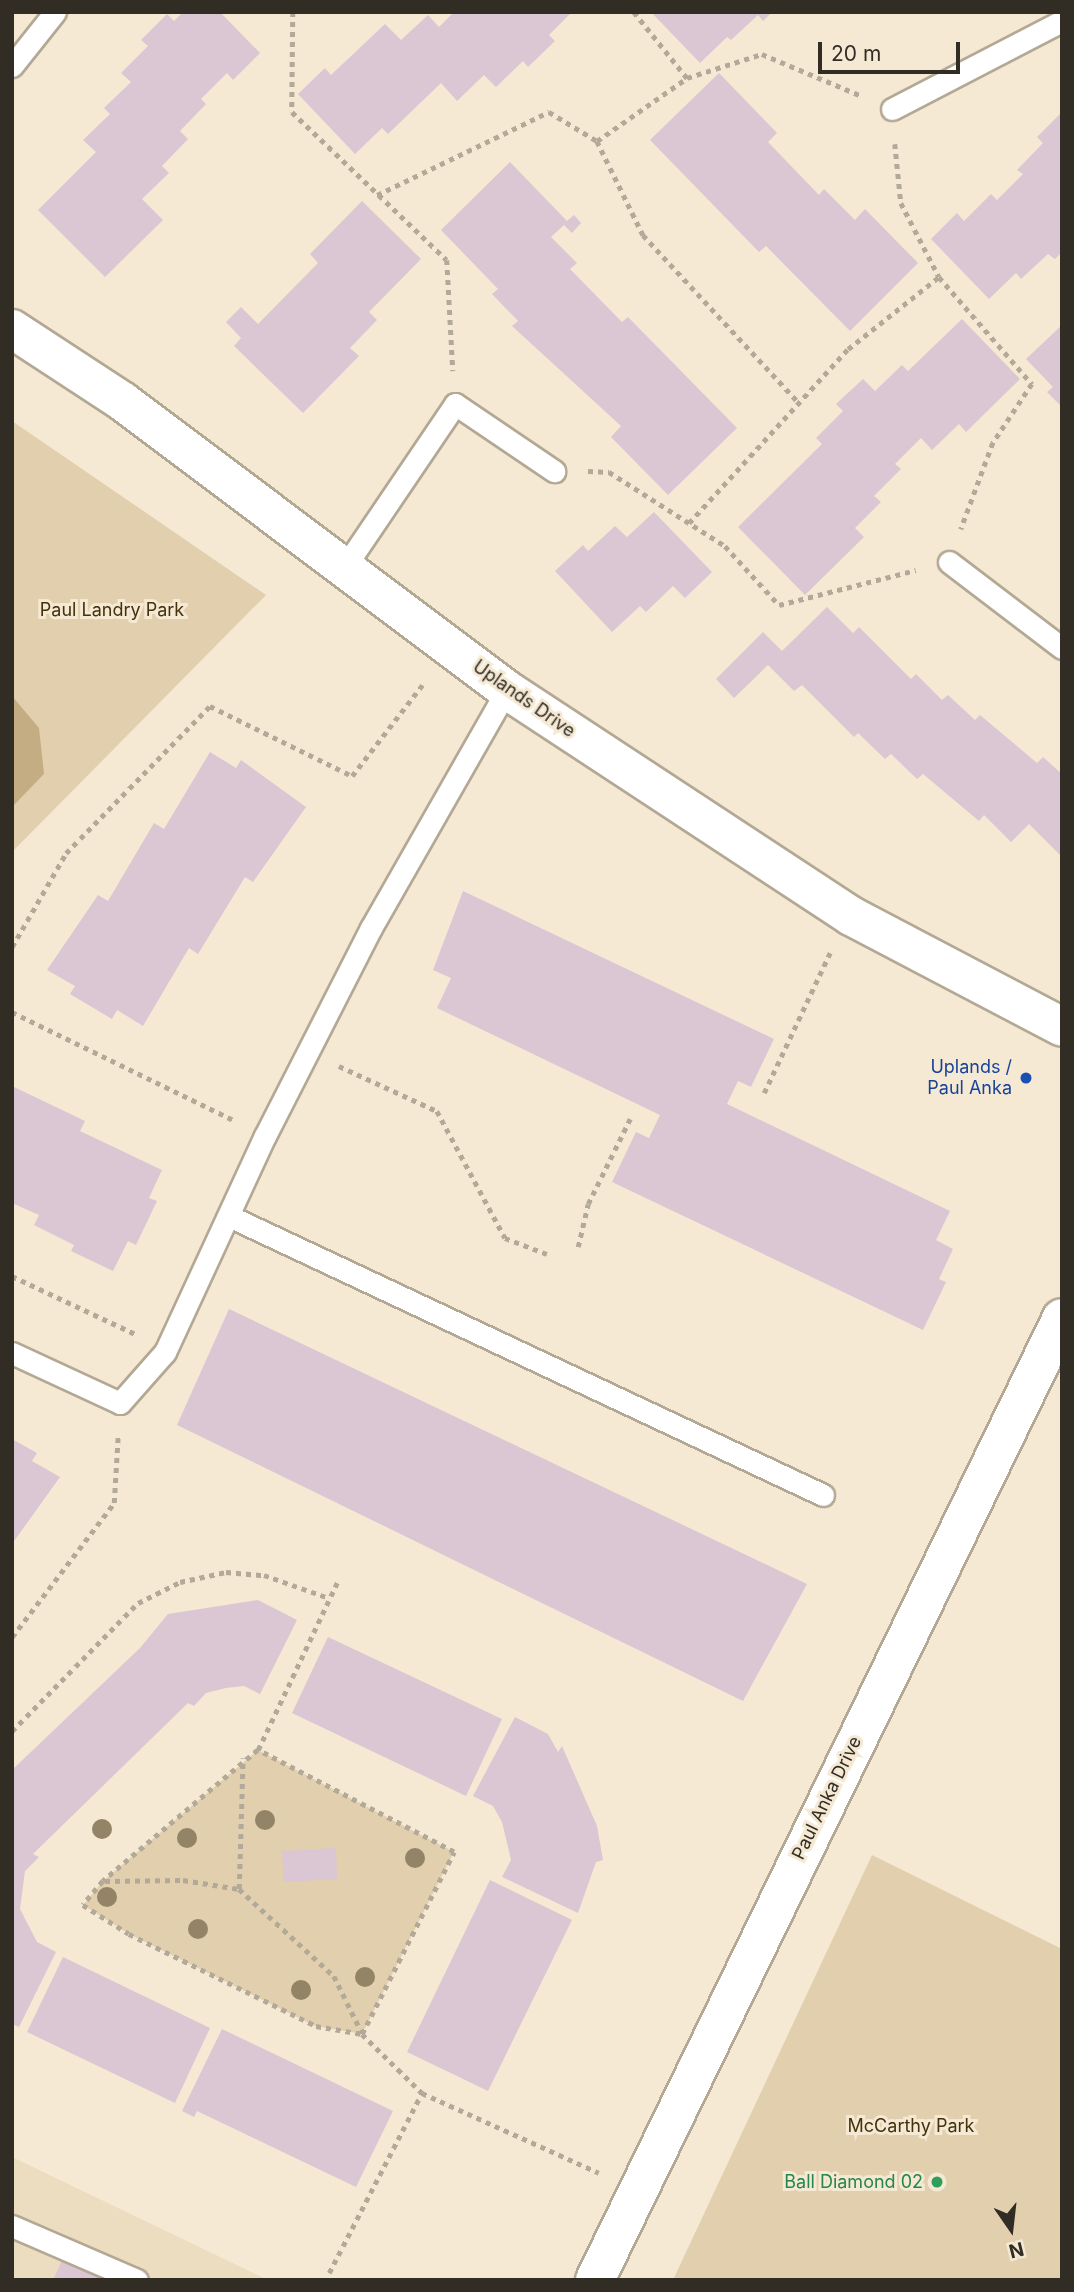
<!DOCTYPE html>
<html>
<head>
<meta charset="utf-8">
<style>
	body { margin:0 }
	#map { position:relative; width:1074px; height:2292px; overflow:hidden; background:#f5e9d4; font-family:Inter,sans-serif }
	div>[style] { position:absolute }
	.built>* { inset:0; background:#ecddc1 }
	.green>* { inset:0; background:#e1cfae }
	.forest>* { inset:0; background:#c4ad83 }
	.building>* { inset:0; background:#dbc6d4 }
	.path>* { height:4.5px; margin-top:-2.25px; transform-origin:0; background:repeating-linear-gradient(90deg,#b3a999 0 5px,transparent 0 10px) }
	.roads { filter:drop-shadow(2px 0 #b3a894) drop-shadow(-2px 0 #b3a894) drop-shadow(0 2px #b3a894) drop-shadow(0 -2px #b3a894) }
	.service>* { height:21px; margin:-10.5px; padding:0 10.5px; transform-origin:10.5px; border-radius:10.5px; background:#fff }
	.tertiary>* { height:38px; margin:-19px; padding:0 19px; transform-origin:19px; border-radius:19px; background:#fff }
	.trees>* { width:20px; height:20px; margin:-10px; border-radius:50%; background:#938467 }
	.dots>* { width:19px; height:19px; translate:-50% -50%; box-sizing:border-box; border:4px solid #f5e9d4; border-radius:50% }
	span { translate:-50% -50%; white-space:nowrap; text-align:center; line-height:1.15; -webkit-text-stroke:6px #f5e9d4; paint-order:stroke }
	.park-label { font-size:18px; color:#42320e }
	.street-label { font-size:18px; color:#312d25 }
	.transit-label { font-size:18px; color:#164399 }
	.right { translate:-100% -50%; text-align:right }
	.leisure-label { font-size:18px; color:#27864d }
	.frame { position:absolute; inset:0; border:14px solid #312d25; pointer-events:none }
	.north { position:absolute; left:976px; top:2194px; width:70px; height:70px; -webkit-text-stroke:5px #f5e9d4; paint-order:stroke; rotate:166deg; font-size:19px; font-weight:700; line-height:28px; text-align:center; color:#312d25 }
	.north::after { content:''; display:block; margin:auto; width:24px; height:32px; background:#312d25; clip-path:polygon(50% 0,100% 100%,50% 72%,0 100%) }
	.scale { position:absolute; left:818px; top:42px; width:142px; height:32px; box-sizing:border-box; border:4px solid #312d25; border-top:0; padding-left:9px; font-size:21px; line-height:24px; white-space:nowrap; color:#312d25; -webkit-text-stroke:5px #f5e9d4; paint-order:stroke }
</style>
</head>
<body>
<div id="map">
	<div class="built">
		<i style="clip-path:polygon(12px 2157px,268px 2280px,12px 2280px)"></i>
	</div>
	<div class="green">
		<i style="clip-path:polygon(12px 421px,266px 595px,12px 852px)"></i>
		<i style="clip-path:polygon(258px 1750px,454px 1852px,362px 2034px,315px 2026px,129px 1934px,83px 1905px,103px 1881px)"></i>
		<i style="clip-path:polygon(872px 1855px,1062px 1949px,1062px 2280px,673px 2280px)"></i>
	</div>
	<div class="forest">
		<i style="clip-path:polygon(12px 696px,39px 728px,44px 774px,12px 807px)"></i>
	</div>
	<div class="building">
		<i style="clip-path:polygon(183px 12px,220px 12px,260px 53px,233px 80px,227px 73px,201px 99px,206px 104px,180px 131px,188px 139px,162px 166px,169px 173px,142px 199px,163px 220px,105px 277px,38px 210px,96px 152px,83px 140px,110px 114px,104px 108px,131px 82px,121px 73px,148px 46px,141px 40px,167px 14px,174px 21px)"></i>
		<i style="clip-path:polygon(454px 12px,572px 12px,549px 35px,555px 41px,528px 67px,523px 61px,496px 87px,484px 75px,457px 101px,441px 83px,388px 134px,382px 128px,355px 154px,298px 94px,325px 68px,331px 75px,385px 24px,401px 40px,428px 15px,439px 27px)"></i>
		<i style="clip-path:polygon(651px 12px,772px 12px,763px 21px,758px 15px,731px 40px,727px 37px,700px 63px)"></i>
		<i style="clip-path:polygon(719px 73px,777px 133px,768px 142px,819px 195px,824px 189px,855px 220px,865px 209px,918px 263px,850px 331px,766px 246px,759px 252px,650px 140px)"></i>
		<i style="clip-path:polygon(1062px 112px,1062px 252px,1055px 259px,1048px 254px,1021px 279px,1016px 273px,989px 299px,931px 239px,957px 213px,964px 221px,991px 194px,997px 200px,1023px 174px,1017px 170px,1043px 143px,1037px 137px)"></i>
		<i style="clip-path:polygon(510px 162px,567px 221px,574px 215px,581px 223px,572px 233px,564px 225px,551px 237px,577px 263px,570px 269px,622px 322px,628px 317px,737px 428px,668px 495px,611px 437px,621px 426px,512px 326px,518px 321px,492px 294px,498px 289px,441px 230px)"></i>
		<i style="clip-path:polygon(362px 201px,421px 259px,369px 312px,377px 320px,350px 348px,359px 356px,303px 413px,234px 346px,241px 338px,226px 322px,241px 307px,258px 324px,318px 263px,310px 254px)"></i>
		<i style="clip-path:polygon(962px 319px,1020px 379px,966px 432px,959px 424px,932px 450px,921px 438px,895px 464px,901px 469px,874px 496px,881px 502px,855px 528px,864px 537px,805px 595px,738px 527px,822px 444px,816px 438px,843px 411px,836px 404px,863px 379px,875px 391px,902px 365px,908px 371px)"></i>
		<i style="clip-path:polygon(1062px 325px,1062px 407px,1047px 392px,1053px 387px,1026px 359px)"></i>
		<i style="clip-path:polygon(654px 512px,712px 572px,685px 598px,673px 586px,646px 612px,640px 606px,612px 632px,555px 571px,583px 545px,588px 551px,615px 526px,627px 537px)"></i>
		<i style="clip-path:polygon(827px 607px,853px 633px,859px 627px,911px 679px,916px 674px,942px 700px,948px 695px,975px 720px,980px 715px,1037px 763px,1043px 757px,1062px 774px,1062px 857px,1029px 824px,1011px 842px,984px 815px,979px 821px,923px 774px,917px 779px,891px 754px,885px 759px,858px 733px,854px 737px,802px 685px,794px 691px,768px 665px,734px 698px,716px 679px,763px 632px,782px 651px)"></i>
		<i style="clip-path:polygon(210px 752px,236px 768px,241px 760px,306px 807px,253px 882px,245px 877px,198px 954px,189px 948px,143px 1026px,117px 1010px,112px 1019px,70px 994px,75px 986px,47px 970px,98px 895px,108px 901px,154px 823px,164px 829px)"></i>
		<i style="clip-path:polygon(463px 891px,774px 1039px,751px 1087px,738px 1081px,727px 1104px,950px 1211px,936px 1240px,953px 1249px,939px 1279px,946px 1282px,923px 1330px,612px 1182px,636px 1132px,649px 1138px,660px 1115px,437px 1008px,451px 978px,433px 970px)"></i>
		<i style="clip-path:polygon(12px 1086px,85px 1121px,80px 1131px,162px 1170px,149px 1198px,157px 1201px,136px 1245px,128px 1241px,113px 1271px,71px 1251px,74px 1245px,34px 1225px,39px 1215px,12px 1203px)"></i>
		<i style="clip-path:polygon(229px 1309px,807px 1584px,743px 1701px,177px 1425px)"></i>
		<i style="clip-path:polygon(12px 1439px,37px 1453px,32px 1461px,60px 1477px,12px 1544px)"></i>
		<i style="clip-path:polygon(258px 1600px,297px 1620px,260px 1694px,244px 1686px,226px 1688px,206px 1693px,194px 1706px,188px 1703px,33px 1854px,39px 1857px,25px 1871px,20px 1909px,37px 1942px,56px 1952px,19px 2027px,12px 2024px,12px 1770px,140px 1648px,168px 1614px)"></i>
		<i style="clip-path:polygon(328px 1637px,502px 1719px,466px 1796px,292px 1713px)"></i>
		<i style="clip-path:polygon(515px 1717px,548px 1734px,558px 1752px,562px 1746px,597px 1826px,603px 1860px,596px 1862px,578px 1913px,502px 1877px,511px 1860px,502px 1822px,493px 1806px,473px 1796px)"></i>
		<i style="clip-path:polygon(336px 1848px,337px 1879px,284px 1882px,282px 1851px)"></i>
		<i style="clip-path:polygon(490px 1880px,572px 1920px,488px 2091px,407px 2052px)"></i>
		<i style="clip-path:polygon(63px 1957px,210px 2028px,175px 2103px,27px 2032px)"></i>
		<i style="clip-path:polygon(222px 2029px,393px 2111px,356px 2187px,197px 2111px,194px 2117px,182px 2111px)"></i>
		<i style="clip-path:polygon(66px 2252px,124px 2280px,53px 2280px)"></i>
	</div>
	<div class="path">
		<i style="left:293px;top:12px;width:100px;rotate:90.6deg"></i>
		<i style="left:292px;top:112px;width:214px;rotate:43.7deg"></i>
		<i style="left:447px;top:260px;width:111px;rotate:86.9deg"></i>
		<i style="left:634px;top:12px;width:85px;rotate:51.2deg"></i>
		<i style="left:687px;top:78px;width:79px;rotate:-17.7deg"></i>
		<i style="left:762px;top:54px;width:108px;rotate:22.8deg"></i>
		<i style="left:597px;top:141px;width:105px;rotate:63.9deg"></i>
		<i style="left:643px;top:235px;width:228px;rotate:47.1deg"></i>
		<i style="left:895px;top:144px;width:59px;rotate:84.2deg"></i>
		<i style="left:901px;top:203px;width:83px;rotate:62.8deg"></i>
		<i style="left:939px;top:277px;width:142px;rotate:49deg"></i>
		<i style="left:1032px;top:384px;width:71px;rotate:123.5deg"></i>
		<i style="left:993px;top:443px;width:92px;rotate:110.4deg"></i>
		<i style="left:377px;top:195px;width:191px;rotate:-25.8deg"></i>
		<i style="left:549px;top:112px;width:56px;rotate:31.1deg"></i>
		<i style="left:597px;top:141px;width:110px;rotate:-35deg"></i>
		<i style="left:588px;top:471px;width:21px;rotate:3deg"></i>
		<i style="left:609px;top:472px;width:138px;rotate:32.5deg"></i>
		<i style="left:725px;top:546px;width:80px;rotate:47.5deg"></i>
		<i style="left:779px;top:605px;width:141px;rotate:-14.3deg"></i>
		<i style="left:689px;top:523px;width:236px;rotate:-47.6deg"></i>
		<i style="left:848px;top:349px;width:116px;rotate:-38.4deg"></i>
		<i style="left:12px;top:947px;width:108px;rotate:-60.1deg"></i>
		<i style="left:66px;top:853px;width:206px;rotate:-45.6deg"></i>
		<i style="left:210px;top:706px;width:158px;rotate:26.2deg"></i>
		<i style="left:352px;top:776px;width:118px;rotate:-52.3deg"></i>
		<i style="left:12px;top:1012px;width:248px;rotate:26deg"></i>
		<i style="left:339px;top:1066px;width:108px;rotate:24.7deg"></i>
		<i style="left:437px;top:1111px;width:144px;rotate:61.8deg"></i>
		<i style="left:505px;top:1238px;width:45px;rotate:20.9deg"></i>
		<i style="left:764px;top:1093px;width:155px;rotate:-64.8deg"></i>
		<i style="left:578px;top:1247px;width:44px;rotate:-76.9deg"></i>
		<i style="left:588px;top:1204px;width:95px;rotate:-63.7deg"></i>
		<i style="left:12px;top:1276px;width:136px;rotate:25.2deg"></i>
		<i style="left:12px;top:1637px;width:168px;rotate:-52.7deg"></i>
		<i style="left:114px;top:1503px;width:68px;rotate:-86.6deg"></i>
		<i style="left:12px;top:1731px;width:180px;rotate:-45.5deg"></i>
		<i style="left:138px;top:1603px;width:47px;rotate:-26.6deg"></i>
		<i style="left:180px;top:1582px;width:47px;rotate:-12.3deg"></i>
		<i style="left:226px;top:1572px;width:38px;rotate:5deg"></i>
		<i style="left:264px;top:1575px;width:69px;rotate:19.5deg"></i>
		<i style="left:258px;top:1750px;width:189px;rotate:-64.7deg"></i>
		<i style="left:105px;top:1881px;width:78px;rotate:-0.7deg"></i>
		<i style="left:183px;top:1880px;width:57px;rotate:9.1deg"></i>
		<i style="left:239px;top:1889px;width:129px;rotate:42.5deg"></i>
		<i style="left:334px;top:1976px;width:64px;rotate:63.8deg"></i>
		<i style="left:239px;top:1889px;width:131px;rotate:-88.3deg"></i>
		<i style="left:362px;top:2034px;width:204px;rotate:-63.2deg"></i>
		<i style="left:454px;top:1852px;width:221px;rotate:-152.5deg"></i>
		<i style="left:258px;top:1750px;width:203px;rotate:139.8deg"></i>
		<i style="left:103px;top:1881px;width:31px;rotate:130deg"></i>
		<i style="left:83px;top:1905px;width:54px;rotate:32.2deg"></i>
		<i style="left:129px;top:1934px;width:208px;rotate:26.2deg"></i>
		<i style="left:316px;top:2026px;width:47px;rotate:9.9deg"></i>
		<i style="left:362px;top:2034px;width:84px;rotate:44.5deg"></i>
		<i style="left:422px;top:2093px;width:194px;rotate:24.3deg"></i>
		<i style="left:329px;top:2273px;width:203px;rotate:-62.7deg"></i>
	</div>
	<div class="roads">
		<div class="service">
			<i style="left:12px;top:66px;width:69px;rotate:-51.5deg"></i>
			<i style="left:892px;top:109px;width:191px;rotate:-27.4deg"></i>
			<i style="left:949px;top:562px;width:142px;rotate:37.3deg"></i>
			<i style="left:344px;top:568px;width:198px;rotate:-55.9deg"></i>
			<i style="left:455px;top:404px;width:120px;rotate:34.1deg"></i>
			<i style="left:231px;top:1217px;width:654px;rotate:25.15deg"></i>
			<i style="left:12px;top:1353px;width:119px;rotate:24.8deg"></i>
			<i style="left:120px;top:1403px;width:68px;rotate:-48.6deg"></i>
			<i style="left:165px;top:1352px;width:238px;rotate:-65.2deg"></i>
			<i style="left:265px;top:1136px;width:233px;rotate:-63deg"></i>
			<i style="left:371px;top:928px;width:274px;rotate:-60.3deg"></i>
			<i style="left:12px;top:2226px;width:136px;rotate:23.4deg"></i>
		</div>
		<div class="tertiary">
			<i style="left:12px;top:329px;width:131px;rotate:33.2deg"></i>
			<i style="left:122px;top:401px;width:481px;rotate:36.9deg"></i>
			<i style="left:507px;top:690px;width:412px;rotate:33.3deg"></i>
			<i style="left:851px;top:916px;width:238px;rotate:27.7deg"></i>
			<i style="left:595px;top:2280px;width:1069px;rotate:-64.11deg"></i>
		</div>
	</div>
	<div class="trees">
		<i style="left:265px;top:1820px"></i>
		<i style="left:102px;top:1829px"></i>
		<i style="left:187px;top:1838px"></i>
		<i style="left:415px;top:1858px"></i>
		<i style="left:107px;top:1897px"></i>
		<i style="left:198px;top:1929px"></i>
		<i style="left:365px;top:1977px"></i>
		<i style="left:301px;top:1990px"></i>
	</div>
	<div class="dots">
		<i style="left:1026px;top:1078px;background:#1a4fb4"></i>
		<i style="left:937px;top:2182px;background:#2e9e5b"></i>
	</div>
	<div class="park-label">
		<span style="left:112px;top:610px">Paul Landry Park</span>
		<span style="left:911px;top:2126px">McCarthy Park</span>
	</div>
	<div class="street-label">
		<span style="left:524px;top:699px;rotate:35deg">Uplands Drive</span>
		<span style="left:827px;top:1798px;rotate:-64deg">Paul Anka Drive</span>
	</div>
	<div class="transit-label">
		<span class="right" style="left:1012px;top:1078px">Uplands /<br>Paul Anka</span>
	</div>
	<div class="leisure-label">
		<span class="right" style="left:923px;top:2182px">Ball Diamond 02</span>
	</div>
	<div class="frame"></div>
	<div class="north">N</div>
	<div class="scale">20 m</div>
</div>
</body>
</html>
